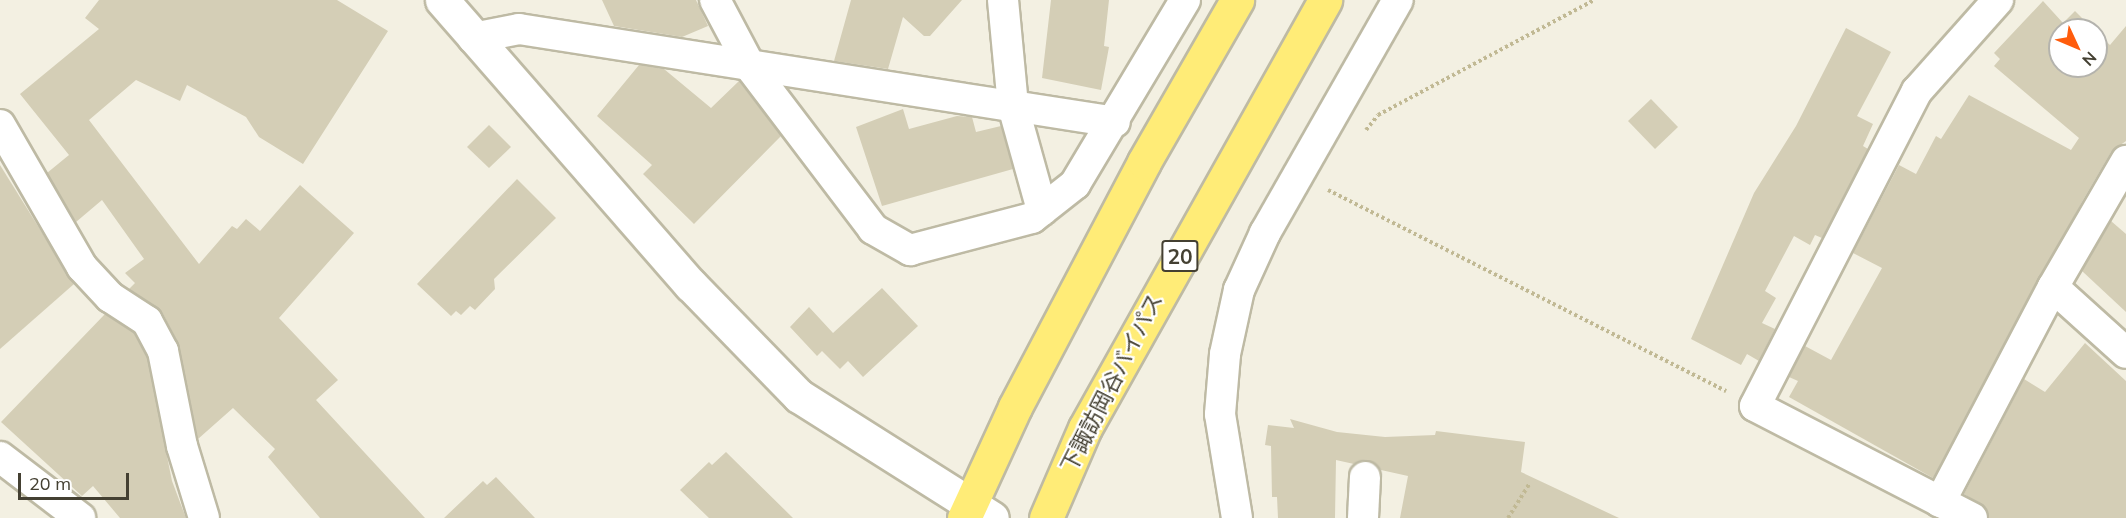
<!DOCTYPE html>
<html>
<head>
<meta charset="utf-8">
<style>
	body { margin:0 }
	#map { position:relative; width:2126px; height:518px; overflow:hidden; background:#f3f0e2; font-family:Mulish,"Noto Sans JP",sans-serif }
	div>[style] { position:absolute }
	.building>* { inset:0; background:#d4ceb6 }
	.path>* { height:4px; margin-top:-2px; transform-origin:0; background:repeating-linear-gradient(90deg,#c1b994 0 3px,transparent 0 6px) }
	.roads { filter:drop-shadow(2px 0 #bebaa4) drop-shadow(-2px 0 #bebaa4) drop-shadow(0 2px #bebaa4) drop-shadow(0 -2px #bebaa4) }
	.minor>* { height:30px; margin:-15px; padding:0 15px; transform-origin:15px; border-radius:15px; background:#fff }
	.tertiary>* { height:33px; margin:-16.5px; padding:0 16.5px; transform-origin:16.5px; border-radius:16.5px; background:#fff }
	.trunk>* { height:33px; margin:-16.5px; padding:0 16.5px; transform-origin:16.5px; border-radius:16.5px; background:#ffec77 }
	span { translate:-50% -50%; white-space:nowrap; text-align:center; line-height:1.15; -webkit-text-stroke:4.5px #fff; paint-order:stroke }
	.shield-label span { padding:2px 4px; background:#fff; border:2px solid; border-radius:4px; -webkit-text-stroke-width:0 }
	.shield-label { font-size:21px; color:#444032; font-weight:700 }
	.street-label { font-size:22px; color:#444032 }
	.north { position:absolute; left:2048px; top:18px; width:60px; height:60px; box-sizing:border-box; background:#fff; border:2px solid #b4b3ad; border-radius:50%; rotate:134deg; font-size:16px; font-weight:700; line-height:24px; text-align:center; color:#444032 }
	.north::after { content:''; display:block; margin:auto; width:21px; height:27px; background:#ff5c0c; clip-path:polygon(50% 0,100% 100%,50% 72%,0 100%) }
	.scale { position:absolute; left:18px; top:473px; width:111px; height:27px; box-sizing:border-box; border:3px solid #444032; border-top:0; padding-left:8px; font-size:18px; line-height:21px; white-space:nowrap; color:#444032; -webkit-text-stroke:4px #fff; paint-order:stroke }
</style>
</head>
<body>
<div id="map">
	<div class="building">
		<i style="clip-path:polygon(99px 0,337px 0,388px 31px,303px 164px,259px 137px,246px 117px,187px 85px,180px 101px,136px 80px,89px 120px,199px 264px,232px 226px,237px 229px,246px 219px,260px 231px,300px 185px,354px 233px,279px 318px,338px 380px,316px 400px,425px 518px,320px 518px,268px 457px,275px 449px,233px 408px,198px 439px,178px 343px,162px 312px,129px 289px,135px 283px,125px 273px,144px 259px,102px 200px,76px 222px,47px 173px,69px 155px,20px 94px,99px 29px,85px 18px)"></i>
		<i style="clip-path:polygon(602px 0,696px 0,708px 26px,682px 37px,614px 26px)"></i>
		<i style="clip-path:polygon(851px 0,962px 0,930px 36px,924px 36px,903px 17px,888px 69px,834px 61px)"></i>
		<i style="clip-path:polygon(1051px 0,1109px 0,1104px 46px,1109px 47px,1101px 90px,1042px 78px)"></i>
		<i style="clip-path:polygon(2043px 1px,2063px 23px,2075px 11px,2094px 30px,2060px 30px,2060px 66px,2096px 66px,2096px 32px,2110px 45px,2126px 26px,2126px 141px,2111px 152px,2083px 200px,1933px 478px,1789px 397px,1798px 381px,1789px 377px,1805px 346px,1831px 360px,1882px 268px,1853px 253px,1899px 165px,1916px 174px,1936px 136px,1941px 139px,1969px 95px,2071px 150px,2079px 138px,1994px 66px,2000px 59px,1994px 53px)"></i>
		<i style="clip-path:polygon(1846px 28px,1891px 52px,1857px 116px,1873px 124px,1863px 146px,1868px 149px,1822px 238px,1815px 235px,1810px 245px,1794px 236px,1765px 291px,1776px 298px,1762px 323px,1775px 329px,1759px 361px,1747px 354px,1741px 365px,1691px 339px,1754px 193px,1796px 126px)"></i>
		<i style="clip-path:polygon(639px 65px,664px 69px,711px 108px,739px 81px,781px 136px,694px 224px,643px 174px,652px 165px,597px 116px)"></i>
		<i style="clip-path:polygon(1651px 99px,1678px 127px,1655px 149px,1628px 121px)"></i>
		<i style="clip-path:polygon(903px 109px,909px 129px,957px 116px,972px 117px,976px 132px,1001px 126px,1013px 169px,882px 206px,856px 127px)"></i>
		<i style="clip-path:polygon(489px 125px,511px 147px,489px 168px,467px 147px)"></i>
		<i style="clip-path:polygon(0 165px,74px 284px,0 349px)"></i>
		<i style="clip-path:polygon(517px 179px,556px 218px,494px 279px,495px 289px,475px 310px,470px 306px,461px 315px,456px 311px,451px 316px,417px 284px)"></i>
		<i style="clip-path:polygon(2111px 221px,2126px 234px,2126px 312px,2082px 271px)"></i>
		<i style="clip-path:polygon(882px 288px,918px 326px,863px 377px,848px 361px,840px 369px,822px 351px,817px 356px,790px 327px,809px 307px,833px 333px)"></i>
		<i style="clip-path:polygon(105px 314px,134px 333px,147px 357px,172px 481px,186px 518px,120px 518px,93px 486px,82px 496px,1px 422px)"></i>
		<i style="clip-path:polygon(2085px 343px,2126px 381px,2126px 518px,1989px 518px,1986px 508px,1964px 494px,2024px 379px,2045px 392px)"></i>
		<i style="clip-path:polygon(1290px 419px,1337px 432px,1385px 437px,1435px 435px,1436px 431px,1525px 442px,1521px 472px,1619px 518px,1400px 518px,1408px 476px,1381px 470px,1365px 460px,1354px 464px,1336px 460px,1335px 518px,1278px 518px,1277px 497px,1272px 497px,1271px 446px,1265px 445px,1268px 425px,1294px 428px)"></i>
		<i style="clip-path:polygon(726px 452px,793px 518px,709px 518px,680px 490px,709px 462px,712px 465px)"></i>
		<i style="clip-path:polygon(496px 477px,535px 518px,444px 518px,483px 481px,487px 485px)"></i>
	</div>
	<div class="path">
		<i style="left:1366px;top:130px;width:19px;rotate:-51deg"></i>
		<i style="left:1378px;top:115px;width:245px;rotate:-28deg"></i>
		<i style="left:1328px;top:190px;width:446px;rotate:26.8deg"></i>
		<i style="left:1508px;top:518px;width:40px;rotate:-58deg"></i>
	</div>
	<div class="roads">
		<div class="minor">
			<i style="left:715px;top:0;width:77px;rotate:62.1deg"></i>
			<i style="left:751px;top:68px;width:202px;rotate:52.8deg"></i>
			<i style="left:873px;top:229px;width:43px;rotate:29.6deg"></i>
			<i style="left:910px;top:250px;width:126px;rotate:-14.7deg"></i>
			<i style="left:1032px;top:218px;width:55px;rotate:-38.3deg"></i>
			<i style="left:1075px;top:184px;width:214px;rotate:-59.1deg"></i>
			<i style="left:1003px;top:0;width:106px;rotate:84.6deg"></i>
			<i style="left:1013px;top:106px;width:103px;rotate:8.9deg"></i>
			<i style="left:473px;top:38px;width:47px;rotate:-11.1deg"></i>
			<i style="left:519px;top:29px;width:500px;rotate:8.9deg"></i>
			<i style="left:1013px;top:106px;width:108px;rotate:74.4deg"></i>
			<i style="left:0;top:125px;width:164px;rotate:60deg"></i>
			<i style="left:82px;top:267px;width:41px;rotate:47deg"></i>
			<i style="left:110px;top:297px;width:44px;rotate:33deg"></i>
			<i style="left:147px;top:321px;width:34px;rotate:62deg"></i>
			<i style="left:163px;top:351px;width:97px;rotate:78.7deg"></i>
			<i style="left:182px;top:446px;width:75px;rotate:73deg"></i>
			<i style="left:2053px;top:287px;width:98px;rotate:42.1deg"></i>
			<i style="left:0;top:457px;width:101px;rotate:37.3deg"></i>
			<i style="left:1940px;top:502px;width:243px;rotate:-62.3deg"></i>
			<i style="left:2053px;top:287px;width:146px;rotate:-59.9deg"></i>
			<i style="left:1237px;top:518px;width:105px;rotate:-99.3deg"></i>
			<i style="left:1220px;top:414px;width:60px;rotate:-85.2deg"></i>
			<i style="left:1225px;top:354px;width:66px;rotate:-77.7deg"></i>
			<i style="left:1239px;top:290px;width:63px;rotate:-65.5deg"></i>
			<i style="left:1265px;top:233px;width:268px;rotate:-60.3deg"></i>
			<i style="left:1363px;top:518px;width:41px;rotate:-87.2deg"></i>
			<i style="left:1972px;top:518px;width:244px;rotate:-152.7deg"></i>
			<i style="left:1755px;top:406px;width:354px;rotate:-62.8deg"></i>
			<i style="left:1917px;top:91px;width:122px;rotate:-48.3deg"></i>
		</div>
		<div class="tertiary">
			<i style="left:442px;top:0;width:378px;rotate:48.9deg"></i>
			<i style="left:691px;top:285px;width:155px;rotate:45.8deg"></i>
			<i style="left:799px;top:396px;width:228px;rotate:32.3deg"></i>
		</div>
		<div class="trunk">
			<i style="left:964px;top:518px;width:122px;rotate:-65.3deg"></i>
			<i style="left:1015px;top:407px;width:277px;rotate:-62.2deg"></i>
			<i style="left:1144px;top:162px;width:187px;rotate:-60.1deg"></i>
			<i style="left:1046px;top:518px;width:98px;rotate:-66.6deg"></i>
			<i style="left:1085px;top:428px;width:491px;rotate:-60.7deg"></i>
		</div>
	</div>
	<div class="shield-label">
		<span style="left:1180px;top:256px">20</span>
	</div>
	<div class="street-label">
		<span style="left:1112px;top:383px;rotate:-63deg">下諏訪岡谷バイパス</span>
	</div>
	<div class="north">N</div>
	<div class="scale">20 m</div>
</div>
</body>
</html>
